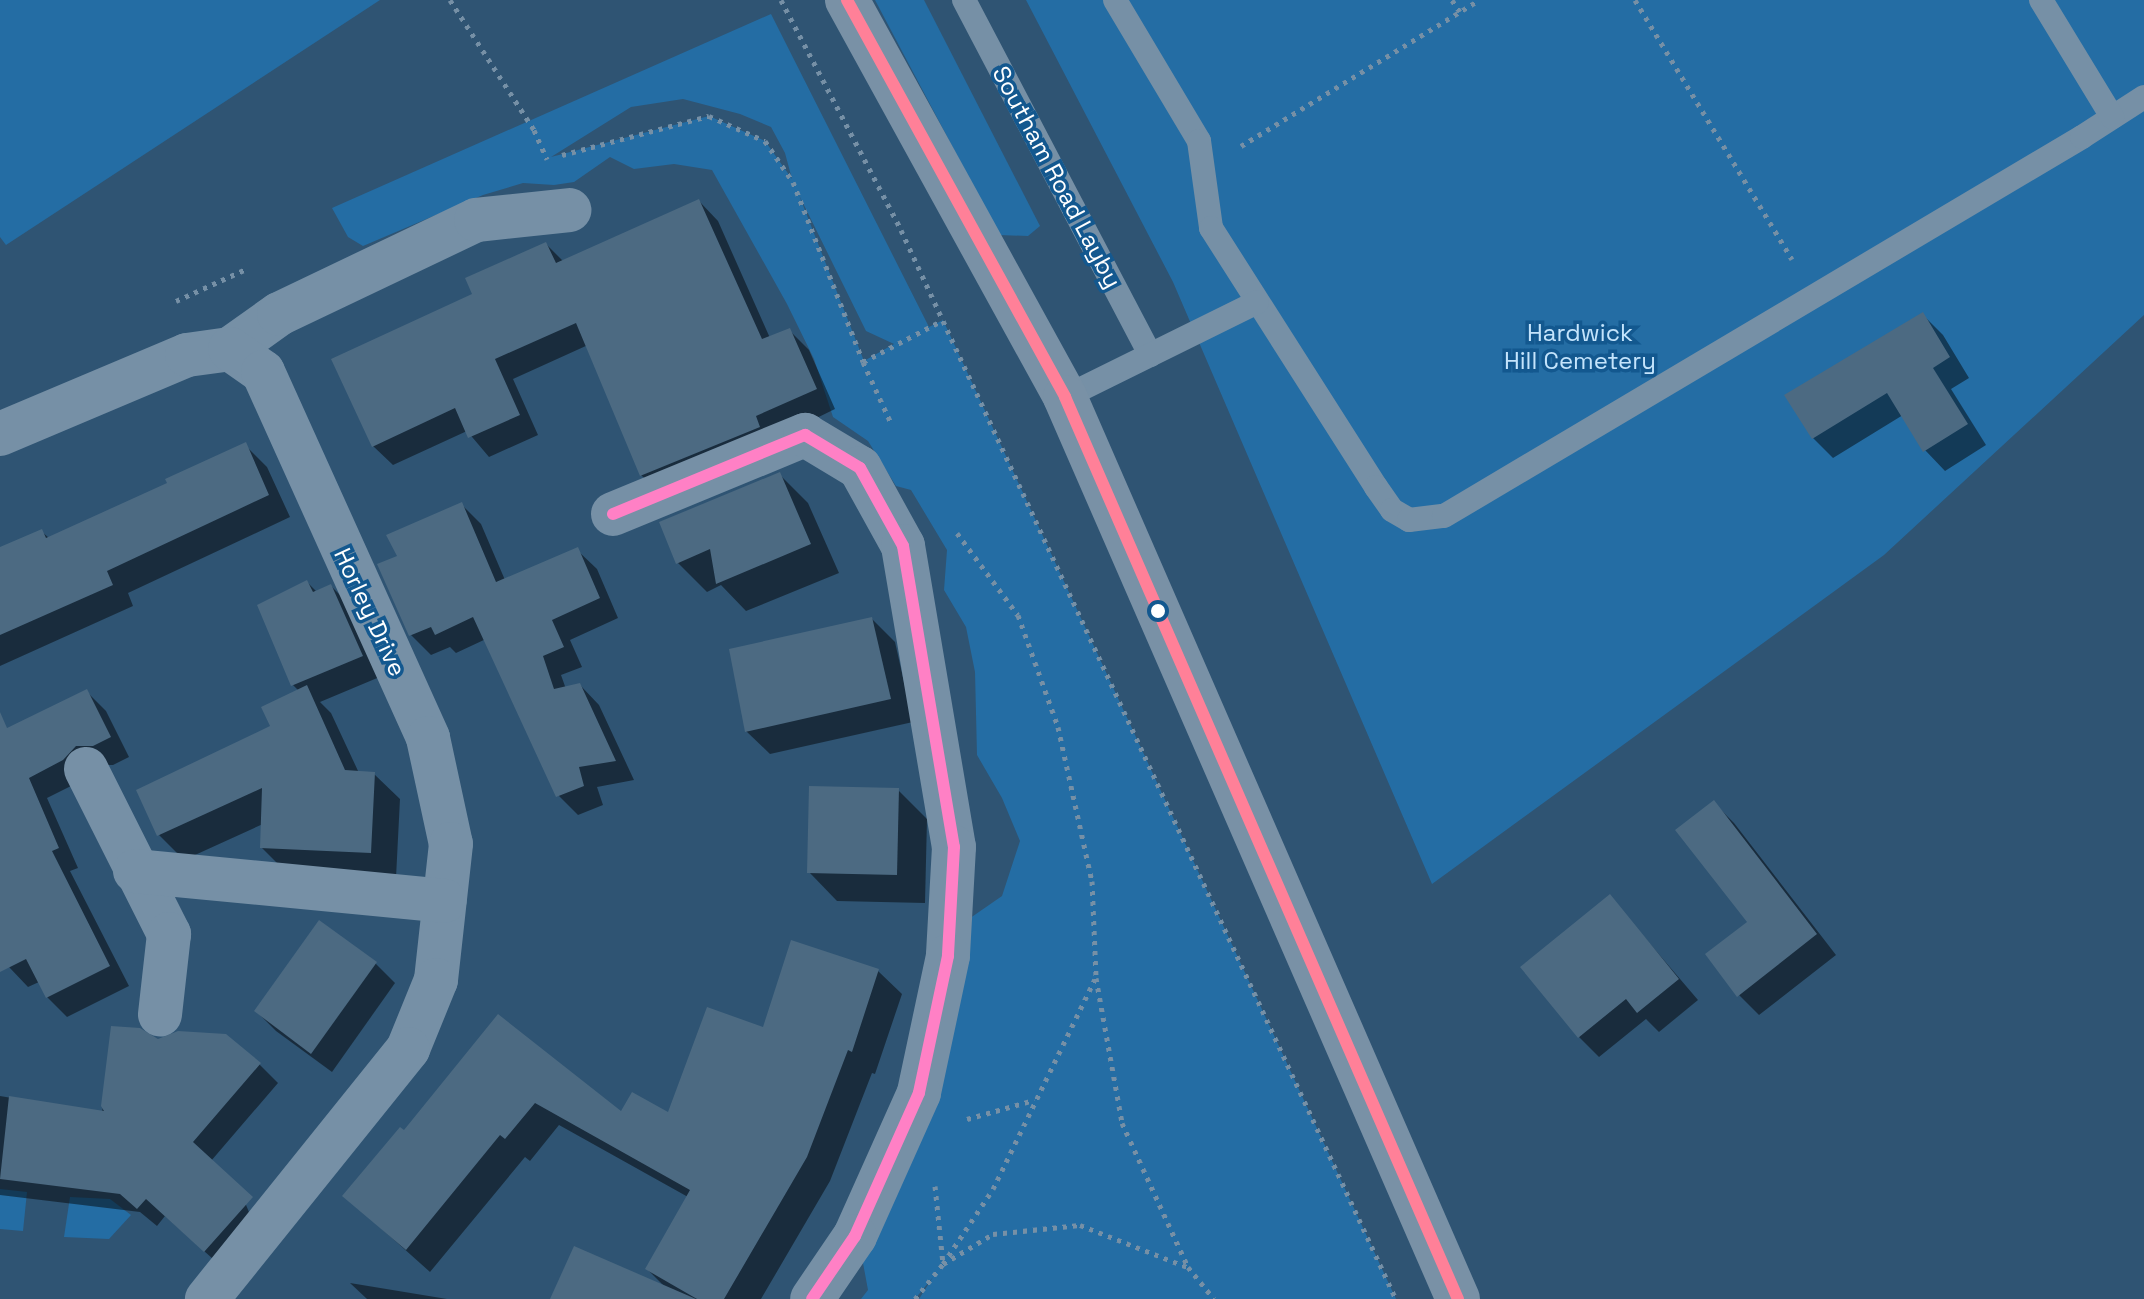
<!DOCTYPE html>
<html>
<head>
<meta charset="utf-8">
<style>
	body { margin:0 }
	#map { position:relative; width:2144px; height:1299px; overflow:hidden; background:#2f5473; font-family:"Space Grotesk",sans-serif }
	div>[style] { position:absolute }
	.green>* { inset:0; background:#246da4 }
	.shadow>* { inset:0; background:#0007 }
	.building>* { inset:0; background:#4c6a82 }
	.path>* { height:5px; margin-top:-2.5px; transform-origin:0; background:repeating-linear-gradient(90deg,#7690a6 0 4px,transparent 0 10px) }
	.lane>* { height:24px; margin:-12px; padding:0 12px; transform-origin:12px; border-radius:12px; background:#7690a6 }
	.street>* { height:44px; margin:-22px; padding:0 22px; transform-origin:22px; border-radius:22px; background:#7690a6 }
	.highway>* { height:44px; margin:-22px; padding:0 22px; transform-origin:22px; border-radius:22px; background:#7991a6 }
	.bus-1>* { height:12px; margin:-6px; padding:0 6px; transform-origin:6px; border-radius:6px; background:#ff8098 }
	.bus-2>* { height:12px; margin:-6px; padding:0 6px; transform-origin:6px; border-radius:6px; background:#ff80c5 }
	.dots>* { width:22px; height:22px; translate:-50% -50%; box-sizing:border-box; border:4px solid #13588f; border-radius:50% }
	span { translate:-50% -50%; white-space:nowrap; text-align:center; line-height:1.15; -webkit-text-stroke:7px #13588f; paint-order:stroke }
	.street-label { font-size:24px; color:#fff }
	.park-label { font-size:24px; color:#c4e4fc }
</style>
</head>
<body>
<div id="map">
	<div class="green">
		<i style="clip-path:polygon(0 0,380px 0,6px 245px,0 237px)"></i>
		<i style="clip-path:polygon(875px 0,924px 0,1040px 226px,1028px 236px,999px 235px)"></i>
		<i style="clip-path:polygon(1026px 0,2144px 0,2144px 315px,1884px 555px,1432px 884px,1173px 282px)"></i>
		<i style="clip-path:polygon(evenodd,771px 14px,929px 327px,943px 320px,1396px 1299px,919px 1299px,933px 1277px,915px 1299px,861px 1299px,868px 1290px,863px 1263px,950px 932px,1002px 896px,1020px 841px,1002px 798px,977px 755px,975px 672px,966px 627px,944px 590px,947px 550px,911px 490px,896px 486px,868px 441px,833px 417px,814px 359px,787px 304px,712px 170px,674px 164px,634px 169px,610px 157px,574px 182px,554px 185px,523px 183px,483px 195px,363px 246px,348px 237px,332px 208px,771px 14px,683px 99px,740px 114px,771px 127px,785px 153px,792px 179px,765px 141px,709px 116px,551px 157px,631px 107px,683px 99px,771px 14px,799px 195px,866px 331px,894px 344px,864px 361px,799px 195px)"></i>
		<i style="clip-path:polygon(0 1189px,27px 1192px,23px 1231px,0 1229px)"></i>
		<i style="clip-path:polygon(70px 1197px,110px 1199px,131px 1215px,109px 1239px,64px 1237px)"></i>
	</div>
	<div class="shadow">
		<i style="clip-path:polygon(699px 201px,718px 221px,770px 338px,789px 330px,809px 350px,835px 409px,661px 494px,641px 475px,588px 345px,513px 379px,538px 435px,489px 457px,467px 431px,393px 465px,373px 446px,474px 295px,546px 244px,563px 261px)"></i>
		<i style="clip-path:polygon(1923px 315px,1943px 335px,1969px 378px,1951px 389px,1986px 445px,1945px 471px,1925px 450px,1903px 415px,1833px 458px,1813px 438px)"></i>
		<i style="clip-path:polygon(245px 445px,267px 467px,290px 517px,128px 593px,133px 606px,0 666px,0 550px,41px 531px,49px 538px,170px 484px)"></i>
		<i style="clip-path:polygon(780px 475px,808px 503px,839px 573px,746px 611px,721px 585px,707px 592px,678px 563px,661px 523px)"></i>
		<i style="clip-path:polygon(462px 505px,481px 524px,505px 580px,577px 550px,597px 569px,618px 618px,570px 640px,582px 667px,561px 675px,566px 689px,580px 685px,599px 705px,634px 780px,597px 787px,603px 805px,578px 815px,558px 795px,486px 639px,456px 653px,450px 647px,431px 655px,411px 635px,399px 557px)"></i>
		<i style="clip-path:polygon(307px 582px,317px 592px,331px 586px,351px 606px,382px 676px,320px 702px,331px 713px,359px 773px,374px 774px,400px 799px,396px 878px,287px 873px,262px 848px,263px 824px,184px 860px,159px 835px,273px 727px,299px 691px,293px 685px)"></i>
		<i style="clip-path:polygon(872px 619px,895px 642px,913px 722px,770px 754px,746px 731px)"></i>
		<i style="clip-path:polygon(86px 691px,106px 711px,129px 757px,113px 765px,95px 765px,83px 780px,47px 798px,78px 868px,70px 871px,129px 986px,67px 1017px,47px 997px,39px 982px,28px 987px,9px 967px,0 950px,0 735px)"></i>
		<i style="clip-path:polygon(898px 790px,927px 819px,925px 903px,837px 901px,809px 872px)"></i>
		<i style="clip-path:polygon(1714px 803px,1734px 823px,1836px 955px,1759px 1015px,1739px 995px,1749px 923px)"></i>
		<i style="clip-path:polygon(1610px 897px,1698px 1000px,1659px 1032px,1646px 1019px,1599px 1057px,1579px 1037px)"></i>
		<i style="clip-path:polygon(375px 963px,395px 983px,332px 1072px,276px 1031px,256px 1011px)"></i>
		<i style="clip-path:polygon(878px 971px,902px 994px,875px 1074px,872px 1073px,830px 1181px,761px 1299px,682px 1299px,670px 1292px,647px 1269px,688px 1197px,559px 1125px,530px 1161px,525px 1157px,430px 1272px,345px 1196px,405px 1133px,498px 1017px,622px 1114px,669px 1115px,764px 1029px)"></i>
		<i style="clip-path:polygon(113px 1028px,259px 1064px,278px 1083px,211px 1161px,240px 1190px,257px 1232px,223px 1268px,165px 1216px,157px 1226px,140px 1212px,0 1195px,0 1096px,102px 1113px)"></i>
		<i style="clip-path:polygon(350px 1283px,447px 1299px,367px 1299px)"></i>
	</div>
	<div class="building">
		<i style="clip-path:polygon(699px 199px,762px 339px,790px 328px,817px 389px,756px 416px,760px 427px,640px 476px,576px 323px,495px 359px,520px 415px,468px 438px,455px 408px,372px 447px,331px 359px,472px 294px,465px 278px,546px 242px,556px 263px)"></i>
		<i style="clip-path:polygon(1923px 312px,1950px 357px,1933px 368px,1968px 424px,1923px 452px,1887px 393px,1812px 439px,1784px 395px)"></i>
		<i style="clip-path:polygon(246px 442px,269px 495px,107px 571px,113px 585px,0 635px,0 547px,42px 529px,46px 538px,167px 483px,165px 479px)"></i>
		<i style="clip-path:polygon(780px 472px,811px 544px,716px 584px,710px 549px,676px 564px,659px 522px)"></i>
		<i style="clip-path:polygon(462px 502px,496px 582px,578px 547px,600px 598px,552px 620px,564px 647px,543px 656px,554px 689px,580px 683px,616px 761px,579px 767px,584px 786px,556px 797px,473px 617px,435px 635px,431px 627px,409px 636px,377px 564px,397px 556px,386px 535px)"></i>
		<i style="clip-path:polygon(307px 580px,313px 592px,331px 584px,363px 656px,291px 686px,257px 605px)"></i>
		<i style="clip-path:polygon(872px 617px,891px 699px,745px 732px,729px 649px)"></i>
		<i style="clip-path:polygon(307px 685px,345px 770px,375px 772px,371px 853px,260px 848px,262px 788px,157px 836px,136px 790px,270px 726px,261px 707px)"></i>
		<i style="clip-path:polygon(87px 689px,111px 737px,93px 746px,76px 746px,63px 760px,29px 778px,59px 848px,52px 851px,110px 966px,46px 998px,26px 959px,0 972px,0 712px,7px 728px)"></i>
		<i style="clip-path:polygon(809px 786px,899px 788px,897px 875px,807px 873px)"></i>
		<i style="clip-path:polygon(1714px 800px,1817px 934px,1737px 997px,1705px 954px,1747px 922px,1675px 830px)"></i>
		<i style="clip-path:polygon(1610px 894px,1679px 979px,1637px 1013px,1626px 999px,1578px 1038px,1520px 967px)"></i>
		<i style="clip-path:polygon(319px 920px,377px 962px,311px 1054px,254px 1011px)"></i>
		<i style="clip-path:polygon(791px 940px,879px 969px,852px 1052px,848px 1050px,807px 1157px,724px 1299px,697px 1299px,645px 1269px,690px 1190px,535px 1103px,505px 1139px,500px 1135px,406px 1250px,342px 1196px,400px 1127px,404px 1130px,498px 1014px,621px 1111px,632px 1092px,668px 1112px,707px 1007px,763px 1027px)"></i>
		<i style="clip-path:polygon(111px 1026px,140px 1028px,158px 1039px,178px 1031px,226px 1034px,261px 1063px,193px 1142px,253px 1197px,204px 1252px,146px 1199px,137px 1209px,120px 1194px,0 1179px,9px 1096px,104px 1111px,101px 1106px)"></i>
		<i style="clip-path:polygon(574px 1246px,696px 1299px,550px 1299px)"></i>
	</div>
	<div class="path">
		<i style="left:450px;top:0;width:155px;rotate:57.1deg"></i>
		<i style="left:534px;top:130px;width:32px;rotate:66deg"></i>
		<i style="left:781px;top:0;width:259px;rotate:62.4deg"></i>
		<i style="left:901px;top:230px;width:1176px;rotate:65.16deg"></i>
		<i style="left:1452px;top:0;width:14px;rotate:56deg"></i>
		<i style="left:1635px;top:0;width:303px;rotate:58.8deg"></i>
		<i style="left:1241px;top:146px;width:279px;rotate:-31.5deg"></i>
		<i style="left:562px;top:155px;width:152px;rotate:-14.9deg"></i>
		<i style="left:709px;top:116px;width:61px;rotate:24.1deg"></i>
		<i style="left:765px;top:141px;width:50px;rotate:55.7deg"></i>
		<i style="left:793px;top:182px;width:193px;rotate:68.7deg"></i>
		<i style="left:863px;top:362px;width:69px;rotate:65.3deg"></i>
		<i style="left:176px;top:301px;width:75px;rotate:-24.5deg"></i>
		<i style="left:863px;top:362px;width:90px;rotate:-27.7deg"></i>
		<i style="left:957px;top:533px;width:102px;rotate:53.4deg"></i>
		<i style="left:1018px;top:615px;width:119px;rotate:70.3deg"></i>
		<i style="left:1058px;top:727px;width:158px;rotate:77.6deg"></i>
		<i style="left:1092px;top:881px;width:97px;rotate:87.6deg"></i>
		<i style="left:1096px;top:978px;width:147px;rotate:79.8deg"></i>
		<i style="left:1122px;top:1123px;width:158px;rotate:65.4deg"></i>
		<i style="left:1188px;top:1267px;width:41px;rotate:50.9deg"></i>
		<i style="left:967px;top:1119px;width:70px;rotate:-15.8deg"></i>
		<i style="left:935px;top:1186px;width:77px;rotate:84.1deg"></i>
		<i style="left:943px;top:1264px;width:90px;rotate:-56.3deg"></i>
		<i style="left:993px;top:1189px;width:233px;rotate:-64.1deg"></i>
		<i style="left:915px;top:1299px;width:45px;rotate:-51.3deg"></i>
		<i style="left:943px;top:1264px;width:58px;rotate:-31deg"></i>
		<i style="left:993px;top:1234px;width:87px;rotate:-5.9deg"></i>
		<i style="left:1080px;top:1225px;width:115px;rotate:21.4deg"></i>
	</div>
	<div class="lane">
		<i style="left:964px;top:0;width:401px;rotate:62.3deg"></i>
		<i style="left:1115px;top:0;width:164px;rotate:59.2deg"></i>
		<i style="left:1199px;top:141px;width:88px;rotate:82.1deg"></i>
		<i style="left:1211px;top:228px;width:307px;rotate:57.5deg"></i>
		<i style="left:1376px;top:487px;width:28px;rotate:55deg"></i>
		<i style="left:1392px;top:510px;width:20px;rotate:30deg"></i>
		<i style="left:1409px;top:520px;width:35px;rotate:-7deg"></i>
		<i style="left:1444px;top:516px;width:742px;rotate:-30.71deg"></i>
		<i style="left:2082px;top:137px;width:74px;rotate:-32.8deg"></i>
		<i style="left:2041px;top:0;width:137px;rotate:58.7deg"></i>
		<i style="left:1065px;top:397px;width:214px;rotate:-26.3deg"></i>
	</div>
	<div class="street">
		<i style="left:230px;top:349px;width:60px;rotate:-35.5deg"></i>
		<i style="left:279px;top:314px;width:218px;rotate:-25.5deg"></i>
		<i style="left:476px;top:220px;width:94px;rotate:-6.1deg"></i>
		<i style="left:0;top:434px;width:203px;rotate:-22.9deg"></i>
		<i style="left:187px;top:355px;width:43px;rotate:-7.9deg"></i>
		<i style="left:230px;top:349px;width:40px;rotate:34.9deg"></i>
		<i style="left:263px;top:372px;width:401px;rotate:65.7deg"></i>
		<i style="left:428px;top:738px;width:108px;rotate:77.8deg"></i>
		<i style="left:451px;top:844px;width:137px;rotate:96.3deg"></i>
		<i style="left:436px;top:980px;width:74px;rotate:112.1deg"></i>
		<i style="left:408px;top:1049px;width:321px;rotate:128.8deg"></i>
		<i style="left:613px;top:514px;width:208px;rotate:-22.4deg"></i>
		<i style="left:805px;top:435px;width:64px;rotate:31deg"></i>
		<i style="left:860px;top:468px;width:89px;rotate:61.1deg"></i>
		<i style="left:903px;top:546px;width:305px;rotate:80.4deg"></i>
		<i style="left:954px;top:847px;width:109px;rotate:93.2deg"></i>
		<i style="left:948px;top:956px;width:140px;rotate:102deg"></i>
		<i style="left:919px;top:1093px;width:157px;rotate:114.1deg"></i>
		<i style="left:855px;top:1236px;width:76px;rotate:124.3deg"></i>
		<i style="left:86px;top:769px;width:185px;rotate:63.3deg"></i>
		<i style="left:169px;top:934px;width:81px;rotate:96.4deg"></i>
		<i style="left:135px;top:871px;width:311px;rotate:5.5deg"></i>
	</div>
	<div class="highway">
		<i style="left:847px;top:0;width:453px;rotate:61.2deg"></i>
		<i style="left:1065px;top:397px;width:984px;rotate:66.46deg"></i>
	</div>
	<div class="bus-1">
		<i style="left:847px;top:0;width:453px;rotate:61.2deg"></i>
		<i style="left:1065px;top:397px;width:984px;rotate:66.46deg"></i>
	</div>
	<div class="bus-2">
		<i style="left:613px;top:514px;width:208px;rotate:-22.4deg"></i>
		<i style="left:805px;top:435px;width:64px;rotate:31deg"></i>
		<i style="left:860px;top:468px;width:89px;rotate:61.1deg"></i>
		<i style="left:903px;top:546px;width:305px;rotate:80.4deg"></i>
		<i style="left:954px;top:847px;width:109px;rotate:93.2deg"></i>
		<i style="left:948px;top:956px;width:140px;rotate:102deg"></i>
		<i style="left:919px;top:1093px;width:157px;rotate:114.1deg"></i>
		<i style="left:855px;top:1236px;width:76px;rotate:124.3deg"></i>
	</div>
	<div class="dots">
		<i style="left:1158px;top:611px;background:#fff"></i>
	</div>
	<div class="street-label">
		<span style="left:1057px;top:177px;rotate:62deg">Southam Road Layby</span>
		<span style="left:370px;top:612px;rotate:65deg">Horley Drive</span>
	</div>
	<div class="park-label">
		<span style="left:1580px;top:347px">Hardwick<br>Hill Cemetery</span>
	</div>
</div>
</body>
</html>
